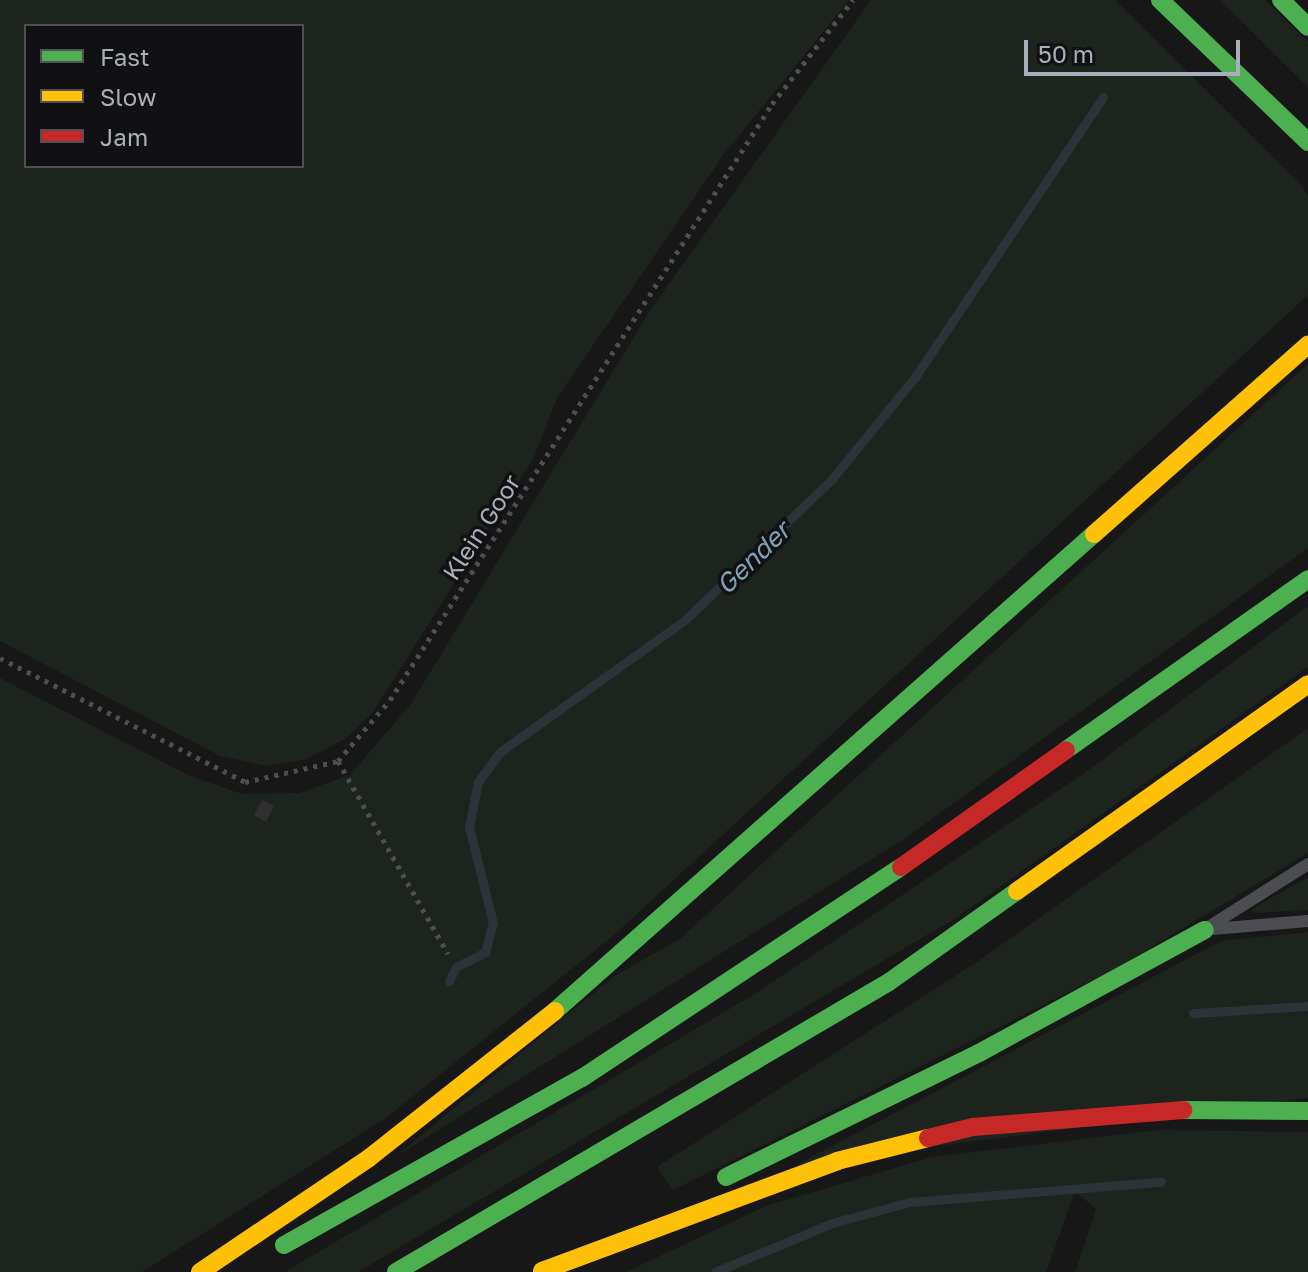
<!DOCTYPE html>
<html>
<head>
<meta charset="utf-8">
<style>
	body { margin:0 }
	#map { position:relative; width:1308px; height:1272px; overflow:hidden; background:#171717; font-family:"Golos Text",sans-serif }
	div>[style] { position:absolute }
	.green>* { inset:0; background:#1d241d }
	.stream>* { height:9px; margin:-4.5px; padding:0 4.5px; transform-origin:4.5px; border-radius:4.5px; background:#2a3439 }
	.building>* { inset:0; background:#303031 }
	.path>* { height:5px; margin-top:-2.5px; transform-origin:0; background:repeating-linear-gradient(90deg,#4d4e52 0 4px,transparent 0 10px) }
	.lane>* { height:12px; margin:-6px; padding:0 6px; transform-origin:6px; border-radius:6px; background:#4b4d50 }
	.fast>* { height:18px; margin:-9px; padding:0 9px; transform-origin:9px; border-radius:9px; background:#4caf50 }
	.slow>* { height:18px; margin:-9px; padding:0 9px; transform-origin:9px; border-radius:9px; background:#ffc107 }
	.jam>* { height:18px; margin:-9px; padding:0 9px; transform-origin:9px; border-radius:9px; background:#c62828 }
	span { translate:-50% -50%; white-space:nowrap; text-align:center; line-height:1.15; -webkit-text-stroke:7px #111113; paint-order:stroke }
	.street-label { font-size:24px; color:#a8afb8 }
	.water-label { font-size:26px; color:#7fa3b3; font-style:italic }
	.legend { position:absolute; left:24px; top:24px; width:280px; height:144px; box-sizing:border-box; background:#111113; border:2px solid #4d5055; margin:0; padding:10px 14px; list-style:none; font-size:24px; color:#a8afb8 }
	.legend li { display:flex; align-items:center; gap:16px; height:40px }
	.legend b { width:40px; border:2px solid #4d5055 }
	.scale { position:absolute; left:1024px; top:40px; width:216px; height:36px; box-sizing:border-box; border:4px solid #a8afb8; border-top:0; padding-left:10px; font-size:24px; line-height:28px; white-space:nowrap; color:#a8afb8; -webkit-text-stroke:6px #111113; paint-order:stroke }
</style>
</head>
<body>
<div id="map">
	<div class="green">
		<i style="clip-path:polygon(evenodd,0 0,849px 0,724px 154px,557px 398px,534px 457px,373px 712px,346px 738px,307px 759px,266px 766px,220px 756px,0 641px,0 0,26px 26px,302px 26px,302px 166px,26px 166px,26px 26px)"></i>
		<i style="clip-path:polygon(871px 0,1115px 0,1302px 186px,1308px 196px,1308px 295px,614px 935px,387px 1117px,142px 1272px,0 1272px,0 678px,188px 775px,242px 794px,299px 793px,350px 775px,411px 704px,649px 312px)"></i>
		<i style="clip-path:polygon(1220px 0,1265px 0,1308px 42px,1308px 87px)"></i>
		<i style="clip-path:polygon(1308px 364px,1308px 548px,904px 839px,395px 1157px,613px 977px,681px 938px)"></i>
		<i style="clip-path:polygon(1308px 606px,1308px 667px,959px 916px,358px 1272px,285px 1272px,753px 995px,1083px 774px)"></i>
		<i style="clip-path:polygon(1308px 728px,1308px 853px,1115px 969px,673px 1190px,657px 1167px,977px 962px)"></i>
		<i style="clip-path:polygon(1308px 877px,1308px 910px,1252px 913px,1252px 909px)"></i>
		<i style="clip-path:polygon(1308px 932px,1308px 1098px,798px 1164px,1221px 941px)"></i>
		<i style="clip-path:polygon(1158px 1130px,1308px 1132px,1308px 1272px,1075px 1272px,1096px 1209px,1075px 1191px,1046px 1272px,626px 1272px,766px 1206px,932px 1157px)"></i>
	</div>
	<div class="stream">
		<i style="left:449px;top:981px;width:16px;rotate:-63deg"></i>
		<i style="left:456px;top:967px;width:33px;rotate:-27deg"></i>
		<i style="left:485px;top:952px;width:30px;rotate:-75deg"></i>
		<i style="left:493px;top:923px;width:99px;rotate:-104deg"></i>
		<i style="left:469px;top:827px;width:46px;rotate:-78.7deg"></i>
		<i style="left:478px;top:782px;width:37px;rotate:-54deg"></i>
		<i style="left:500px;top:752px;width:227px;rotate:-35.5deg"></i>
		<i style="left:685px;top:620px;width:204px;rotate:-43.8deg"></i>
		<i style="left:832px;top:479px;width:132px;rotate:-50.9deg"></i>
		<i style="left:915px;top:377px;width:337px;rotate:-56.1deg"></i>
		<i style="left:1193px;top:1013px;width:115px;rotate:-3.5deg"></i>
		<i style="left:715px;top:1272px;width:127px;rotate:-22.7deg"></i>
		<i style="left:832px;top:1223px;width:81px;rotate:-15.1deg"></i>
		<i style="left:910px;top:1202px;width:252px;rotate:-4.6deg"></i>
	</div>
	<div class="building">
		<i style="clip-path:polygon(262px 800px,274px 806px,266px 822px,254px 815px)"></i>
	</div>
	<div class="path">
		<i style="left:0;top:658px;width:275px;rotate:26.8deg"></i>
		<i style="left:245px;top:782px;width:95px;rotate:-12.7deg"></i>
		<i style="left:338px;top:761px;width:80px;rotate:-49.6deg"></i>
		<i style="left:390px;top:700px;width:708px;rotate:-57.34deg"></i>
		<i style="left:772px;top:104px;width:132px;rotate:-52.1deg"></i>
		<i style="left:338px;top:761px;width:222px;rotate:60.3deg"></i>
	</div>
	<div class="lane">
		<i style="left:1210px;top:926px;width:116px;rotate:-32.3deg"></i>
		<i style="left:1212px;top:929px;width:96px;rotate:-4.8deg"></i>
	</div>
	<div class="fast">
		<i style="left:1160px;top:0;width:205px;rotate:43.8deg"></i>
		<i style="left:1281px;top:0;width:38px;rotate:45deg"></i>
		<i style="left:1066px;top:750px;width:296px;rotate:-35.2deg"></i>
		<i style="left:555px;top:1011px;width:720px;rotate:-41.51deg"></i>
		<i style="left:1183px;top:1110px;width:125px;rotate:0.5deg"></i>
		<i style="left:726px;top:1177px;width:282px;rotate:-26.1deg"></i>
		<i style="left:979px;top:1053px;width:257px;rotate:-28.6deg"></i>
		<i style="left:284px;top:1245px;width:342px;rotate:-29.3deg"></i>
		<i style="left:582px;top:1078px;width:382px;rotate:-33.5deg"></i>
		<i style="left:396px;top:1272px;width:572px;rotate:-30.47deg"></i>
		<i style="left:889px;top:982px;width:157px;rotate:-35.4deg"></i>
	</div>
	<div class="slow">
		<i style="left:1094px;top:534px;width:286px;rotate:-41.5deg"></i>
		<i style="left:1017px;top:891px;width:357px;rotate:-35.4deg"></i>
		<i style="left:542px;top:1271px;width:315px;rotate:-20.4deg"></i>
		<i style="left:837px;top:1161px;width:94px;rotate:-14.2deg"></i>
		<i style="left:200px;top:1272px;width:204px;rotate:-34deg"></i>
		<i style="left:369px;top:1158px;width:237px;rotate:-38.3deg"></i>
	</div>
	<div class="jam">
		<i style="left:901px;top:867px;width:202px;rotate:-35.3deg"></i>
		<i style="left:928px;top:1138px;width:46px;rotate:-13.7deg"></i>
		<i style="left:973px;top:1127px;width:211px;rotate:-4.6deg"></i>
	</div>
	<div class="street-label">
		<span style="left:481px;top:527px;rotate:-57deg">Klein Goor</span>
	</div>
	<div class="water-label">
		<span style="left:753px;top:558px;rotate:-44deg">Gender</span>
	</div>
	<ul class="legend">
	<li><b style="height:10px;background:#4caf50"></b>Fast</li>
	<li><b style="height:10px;background:#ffc107"></b>Slow</li>
	<li><b style="height:10px;background:#c62828"></b>Jam</li>
	</ul>
	<div class="scale">50 m</div>
</div>
</body>
</html>
